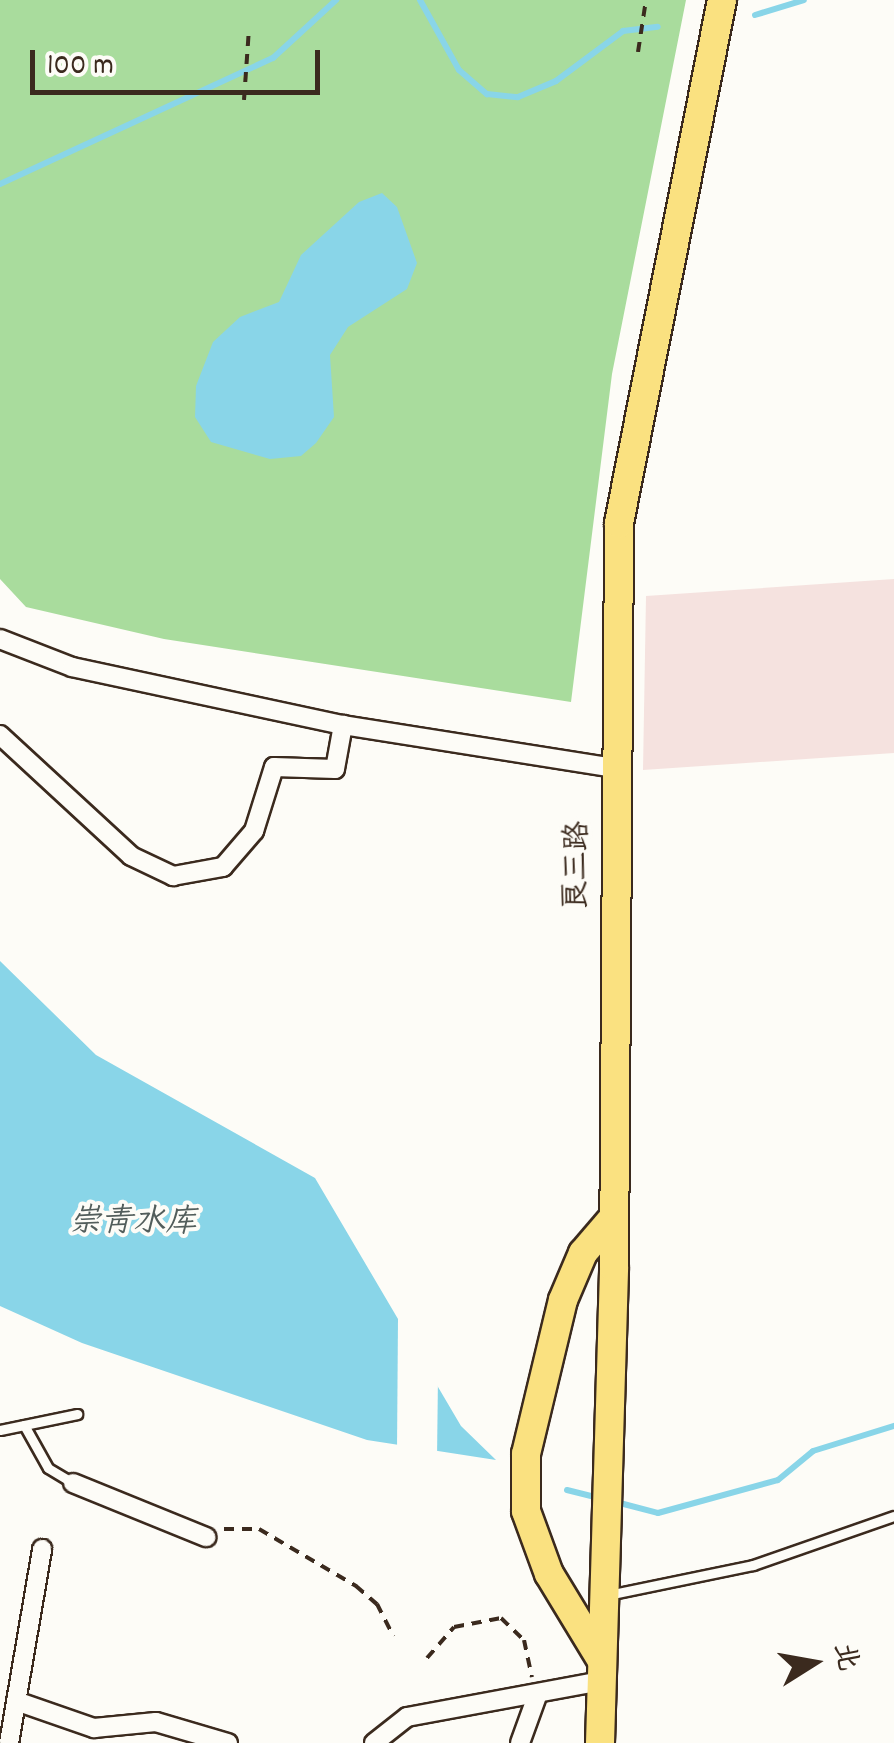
<!DOCTYPE html>
<html>
<head>
<meta charset="utf-8">
<style>
	body { margin:0 }
	#map { position:relative; width:894px; height:1743px; overflow:hidden; background:#fdfcf7; font-family:Dekko,"LXGW WenKai TC",sans-serif }
	div>[style] { position:absolute }
	.built>* { inset:0; background:#f5e2df }
	.green>* { inset:0; background:#a9dc9d }
	.water>* { inset:0; background:#89d5e8 }
	.pier>* { inset:0; background:#fdfcf7 }
	.stream>* { height:6px; margin:-3px; padding:0 3px; transform-origin:3px; border-radius:3px; background:#89d5e8 }
	.path>* { height:4px; margin-top:-2px; transform-origin:0; background:repeating-linear-gradient(90deg,#3b2a1e 0 10px,transparent 0 18px) }
	.roads { filter:drop-shadow(2px 0 #3b2a1e) drop-shadow(-2px 0 #3b2a1e) drop-shadow(0 2px #3b2a1e) drop-shadow(0 -2px #3b2a1e) }
	.lane>* { height:9px; margin:-4.5px; padding:0 4.5px; transform-origin:4.5px; border-radius:4.5px; background:#fdfcf7 }
	.street>* { height:18px; margin:-9px; padding:0 9px; transform-origin:9px; border-radius:9px; background:#fdfcf7 }
	.primary>* { height:28px; margin:-14px; padding:0 14px; transform-origin:14px; border-radius:14px; background:#fae180 }
	span { translate:-50% -50%; white-space:nowrap; text-align:center; line-height:1.15; -webkit-text-stroke:8px #fdfcf7; paint-order:stroke }
	.street-label { font-size:30px; color:#3b2a1e }
	.water-label { font-size:32px; color:#525d5b; font-style:italic }
	.north { position:absolute; left:764px; top:1613px; width:100px; height:100px; -webkit-text-stroke:8px #fdfcf7; paint-order:stroke; rotate:79deg; font-size:28px; font-weight:700; line-height:40px; text-align:center; color:#3b2a1e }
	.north::after { content:''; display:block; margin:auto; width:35px; height:45px; background:#3b2a1e; clip-path:polygon(50% 0,100% 100%,50% 72%,0 100%) }
	.scale { position:absolute; left:30px; top:50px; width:290px; height:45px; box-sizing:border-box; border:5px solid #3b2a1e; border-top:0; padding-left:12px; font-size:30px; line-height:35px; white-space:nowrap; color:#3b2a1e; -webkit-text-stroke:8px #fdfcf7; paint-order:stroke }
</style>
</head>
<body>
<div id="map">
	<div class="built">
		<i style="clip-path:polygon(894px 579px,894px 753px,643px 770px,646px 596px)"></i>
	</div>
	<div class="green">
		<i style="clip-path:polygon(0 0,686px 0,612px 374px,571px 702px,164px 639px,26px 607px,0 579px)"></i>
	</div>
	<div class="water">
		<i style="clip-path:polygon(382px 193px,397px 207px,417px 263px,407px 289px,348px 327px,330px 355px,334px 417px,316px 443px,301px 456px,270px 459px,211px 442px,195px 417px,196px 386px,213px 342px,240px 317px,279px 302px,301px 255px,359px 202px)"></i>
		<i style="clip-path:polygon(0 961px,96px 1055px,315px 1178px,461px 1426px,496px 1460px,367px 1440px,82px 1343px,0 1306px)"></i>
	</div>
	<div class="pier">
		<i style="clip-path:polygon(398px 1318px,438px 1376px,437px 1458px,397px 1450px)"></i>
	</div>
	<div class="stream">
		<i style="left:420px;top:0;width:80px;rotate:60.9deg"></i>
		<i style="left:459px;top:70px;width:37px;rotate:41deg"></i>
		<i style="left:487px;top:94px;width:31px;rotate:6deg"></i>
		<i style="left:518px;top:97px;width:41px;rotate:-22.8deg"></i>
		<i style="left:556px;top:81px;width:84px;rotate:-36.7deg"></i>
		<i style="left:623px;top:31px;width:35px;rotate:-7deg"></i>
		<i style="left:755px;top:15px;width:51px;rotate:-17deg"></i>
		<i style="left:0;top:184px;width:301px;rotate:-24.8deg"></i>
		<i style="left:273px;top:58px;width:86px;rotate:-42.6deg"></i>
		<i style="left:567px;top:1490px;width:33px;rotate:14deg"></i>
		<i style="left:616px;top:1502px;width:43px;rotate:14.7deg"></i>
		<i style="left:658px;top:1513px;width:124px;rotate:-15.4deg"></i>
		<i style="left:778px;top:1480px;width:45px;rotate:-39.6deg"></i>
		<i style="left:813px;top:1451px;width:85px;rotate:-17.2deg"></i>
	</div>
	<div class="path">
		<i style="left:638px;top:52px;width:53px;rotate:-81.3deg"></i>
		<i style="left:244px;top:100px;width:71px;rotate:-86deg"></i>
		<i style="left:224px;top:1529px;width:35px"></i>
		<i style="left:259px;top:1529px;width:113px;rotate:30.4deg"></i>
		<i style="left:356px;top:1586px;width:28px;rotate:41deg"></i>
		<i style="left:377px;top:1604px;width:36px;rotate:63deg"></i>
		<i style="left:427px;top:1658px;width:41px;rotate:-48.9deg"></i>
		<i style="left:454px;top:1627px;width:48px;rotate:-10.8deg"></i>
		<i style="left:501px;top:1618px;width:32px;rotate:44deg"></i>
		<i style="left:524px;top:1640px;width:38px;rotate:78deg"></i>
	</div>
	<div class="roads">
		<div class="lane">
			<i style="left:24px;top:1425px;width:49px;rotate:60.8deg"></i>
			<i style="left:48px;top:1468px;width:29px;rotate:31deg"></i>
			<i style="left:0;top:1430px;width:79px;rotate:-11.7deg"></i>
			<i style="left:608px;top:1595px;width:148px;rotate:-11.7deg"></i>
			<i style="left:753px;top:1565px;width:149px;rotate:-19.2deg"></i>
		</div>
		<div class="street">
			<i style="left:0;top:639px;width:77px;rotate:21.3deg"></i>
			<i style="left:72px;top:667px;width:277px;rotate:12.1deg"></i>
			<i style="left:343px;top:725px;width:273px;rotate:9deg"></i>
			<i style="left:0;top:735px;width:178px;rotate:42.7deg"></i>
			<i style="left:131px;top:856px;width:47px;rotate:25.5deg"></i>
			<i style="left:173px;top:876px;width:51px;rotate:-10.2deg"></i>
			<i style="left:223px;top:867px;width:48px;rotate:-49.3deg"></i>
			<i style="left:254px;top:831px;width:67px;rotate:-72.6deg"></i>
			<i style="left:274px;top:767px;width:61px;rotate:1.9deg"></i>
			<i style="left:335px;top:769px;width:45px;rotate:-79.7deg"></i>
			<i style="left:73px;top:1483px;width:144px;rotate:22.1deg"></i>
			<i style="left:16px;top:1701px;width:83px;rotate:19.1deg"></i>
			<i style="left:94px;top:1728px;width:62px;rotate:-5.5deg"></i>
			<i style="left:156px;top:1722px;width:75px;rotate:16.3deg"></i>
			<i style="left:9px;top:1743px;width:197px;rotate:-80.3deg"></i>
			<i style="left:374px;top:1743px;width:42px;rotate:-38.2deg"></i>
			<i style="left:407px;top:1717px;width:197px;rotate:-10.5deg"></i>
			<i style="left:520px;top:1743px;width:50px;rotate:-70.1deg"></i>
		</div>
		<div class="primary">
			<i style="left:602px;top:1661px;width:102px;rotate:-121.3deg"></i>
			<i style="left:549px;top:1574px;width:67px;rotate:-110.1deg"></i>
			<i style="left:526px;top:1511px;width:57px;rotate:-90deg"></i>
			<i style="left:526px;top:1454px;width:158px;rotate:-76.5deg"></i>
			<i style="left:563px;top:1300px;width:51px;rotate:-66.9deg"></i>
			<i style="left:583px;top:1253px;width:46px;rotate:-49.4deg"></i>
			<i style="left:600px;top:1743px;width:476px;rotate:-88.3deg"></i>
			<i style="left:614px;top:1267px;width:744px;rotate:-89.61deg"></i>
			<i style="left:619px;top:523px;width:533px;rotate:-78.86deg"></i>
		</div>
	</div>
	<div class="street-label">
		<span style="left:580px;top:866px;rotate:-89deg">良三路</span>
	</div>
	<div class="water-label">
		<span style="left:133px;top:1224px">崇青水库</span>
	</div>
	<div class="north">北</div>
	<div class="scale">100 m</div>
</div>
</body>
</html>
